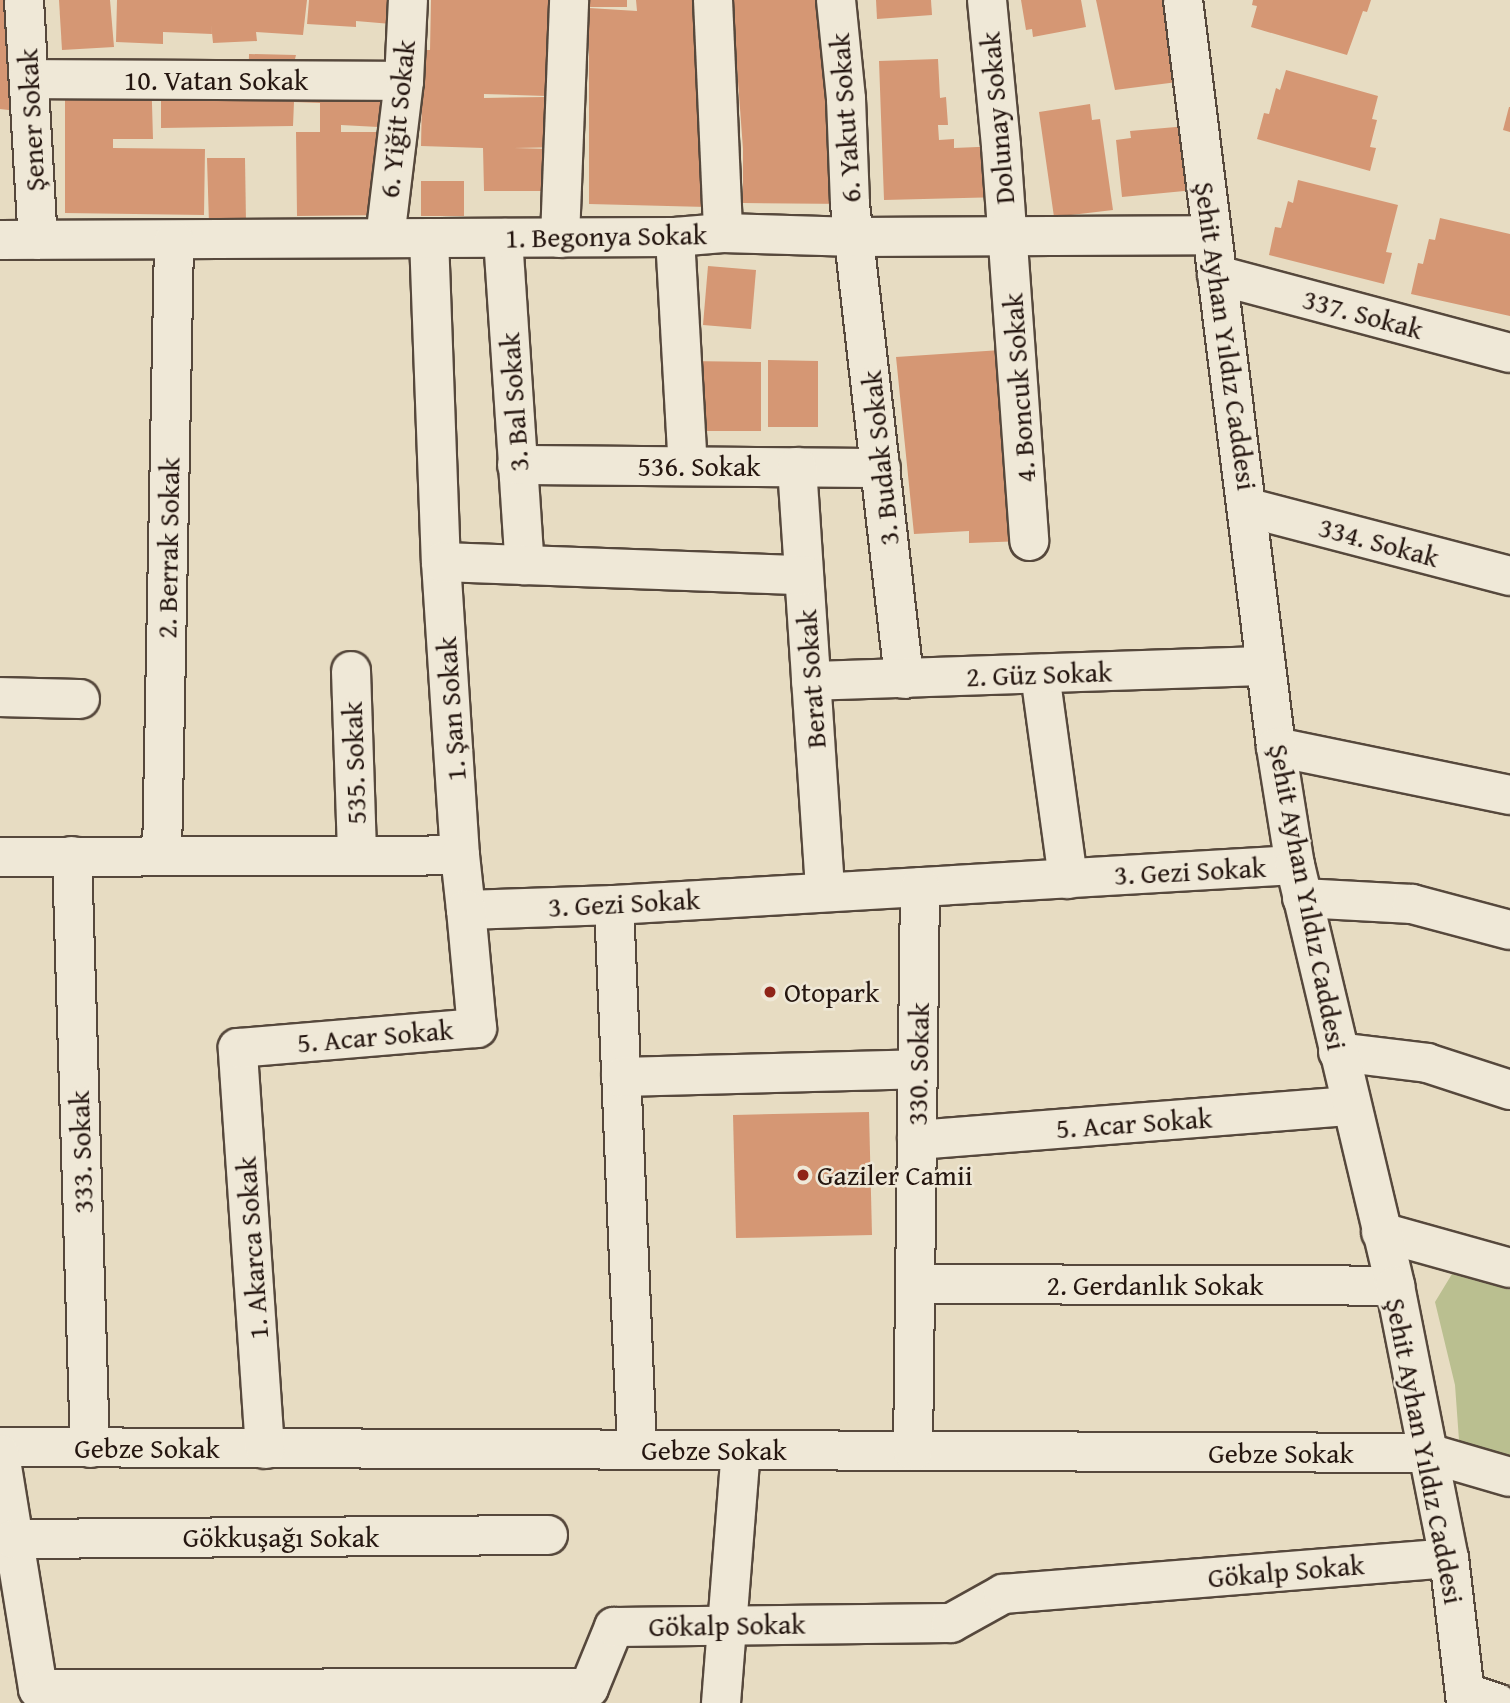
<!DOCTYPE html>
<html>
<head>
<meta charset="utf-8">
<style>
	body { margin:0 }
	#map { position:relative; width:1510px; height:1703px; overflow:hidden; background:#e7dcc2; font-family:"Gentium Book Plus",serif }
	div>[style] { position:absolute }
	.green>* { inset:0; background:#babf90 }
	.building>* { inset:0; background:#d59774 }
	.roads { filter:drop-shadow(2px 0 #56483c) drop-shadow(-2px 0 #56483c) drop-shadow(0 2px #56483c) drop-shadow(0 -2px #56483c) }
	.minor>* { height:38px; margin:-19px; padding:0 19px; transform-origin:19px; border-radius:19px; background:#efe8d7 }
	.secondary>* { height:38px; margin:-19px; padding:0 19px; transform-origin:19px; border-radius:19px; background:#efe8d7 }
	.dots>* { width:19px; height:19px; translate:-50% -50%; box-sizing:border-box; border:4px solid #efe8d7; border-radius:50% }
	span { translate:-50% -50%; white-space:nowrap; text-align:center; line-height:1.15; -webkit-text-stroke:5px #efe8d7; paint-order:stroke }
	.street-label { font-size:28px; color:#251610 }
	.poi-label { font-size:28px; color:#251610 }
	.left { translate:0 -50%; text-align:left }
</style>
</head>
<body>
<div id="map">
	<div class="green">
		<i style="clip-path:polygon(1452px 1274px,1510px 1290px,1510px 1468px,1460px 1454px,1455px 1385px,1435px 1302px)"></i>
	</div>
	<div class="building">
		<i style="clip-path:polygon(0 0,15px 0,17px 111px,0 109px)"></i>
		<i style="clip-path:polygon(59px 0,110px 0,114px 47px,62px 50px)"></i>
		<i style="clip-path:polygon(117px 0,307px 0,303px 35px,256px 32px,257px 41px,213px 43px,211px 23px,212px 34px,163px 32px,163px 44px,116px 42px)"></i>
		<i style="clip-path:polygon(309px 0,405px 0,403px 25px,356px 21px,356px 27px,307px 24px)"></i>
		<i style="clip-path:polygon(evenodd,431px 0,551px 0,563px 147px,514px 148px,550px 149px,551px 191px,484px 191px,483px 148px,421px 146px,423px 50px,430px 50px,431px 0,484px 94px,546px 96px,546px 97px,484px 98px,484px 94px)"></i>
		<i style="clip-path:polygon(579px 0,627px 0,627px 7px,580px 7px)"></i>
		<i style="clip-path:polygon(636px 0,703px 0,707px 207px,589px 204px,589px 8px,637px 11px)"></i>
		<i style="clip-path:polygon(732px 0,836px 0,850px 204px,743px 203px,743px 149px)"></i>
		<i style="clip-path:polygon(876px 0,931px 0,932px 15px,877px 19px)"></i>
		<i style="clip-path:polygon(1021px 0,1081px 0,1086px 27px,1033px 37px,1032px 29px,1026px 30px)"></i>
		<i style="clip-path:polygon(1096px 0,1183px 0,1193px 80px,1115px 90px)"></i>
		<i style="clip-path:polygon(1253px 0,1371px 0,1367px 12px,1363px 11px,1347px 55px,1251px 27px,1257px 6px,1252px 5px)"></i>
		<i style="clip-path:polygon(249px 54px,296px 55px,295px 59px,321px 60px,321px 69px,343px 94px,344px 61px,401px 64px,397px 128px,341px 125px,341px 132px,387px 132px,388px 215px,297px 216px,296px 132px,320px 132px,320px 103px,294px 102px,293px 126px,161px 128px,161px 61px,247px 61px,248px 100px)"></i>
		<i style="clip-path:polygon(938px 59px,940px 98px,946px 97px,948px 125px,938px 125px,939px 140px,954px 139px,954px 148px,1001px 146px,1003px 197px,884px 200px,879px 61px)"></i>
		<i style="clip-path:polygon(151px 69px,153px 139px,113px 139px,113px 148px,205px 149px,204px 215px,65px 213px,65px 70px)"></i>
		<i style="clip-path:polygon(1286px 70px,1378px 96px,1372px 119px,1377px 120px,1370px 147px,1376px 148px,1370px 171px,1257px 139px,1264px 113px,1269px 114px,1276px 88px,1280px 90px)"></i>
		<i style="clip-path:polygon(1090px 104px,1092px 120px,1100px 119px,1113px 210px,1054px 217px,1039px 112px)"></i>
		<i style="clip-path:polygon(1509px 107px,1510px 107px,1510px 132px,1503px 130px)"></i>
		<i style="clip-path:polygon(1199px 125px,1205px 189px,1122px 197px,1116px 140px,1131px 138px,1130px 131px)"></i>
		<i style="clip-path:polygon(207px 158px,245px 158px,246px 223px,209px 224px)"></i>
		<i style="clip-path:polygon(1298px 180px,1398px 205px,1386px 252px,1392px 253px,1384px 284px,1269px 255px,1275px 227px,1281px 228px,1288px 201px,1293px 203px)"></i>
		<i style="clip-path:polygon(421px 181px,464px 181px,464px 216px,421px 216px)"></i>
		<i style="clip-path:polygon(1440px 218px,1510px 234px,1510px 316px,1411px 294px,1418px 263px,1423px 264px,1429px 239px,1435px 240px)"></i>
		<i style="clip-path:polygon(708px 266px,756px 270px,751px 329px,703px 325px)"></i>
		<i style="clip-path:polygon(1016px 349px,1029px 541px,969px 543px,969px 531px,914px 534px,896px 357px)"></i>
		<i style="clip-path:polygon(768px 360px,818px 361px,818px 427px,768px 427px)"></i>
		<i style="clip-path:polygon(687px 361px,761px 362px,761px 431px,687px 431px)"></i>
		<i style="clip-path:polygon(869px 1112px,872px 1235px,736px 1238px,733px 1115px)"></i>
	</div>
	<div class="roads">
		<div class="minor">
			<i style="left:24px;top:0;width:240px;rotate:86.7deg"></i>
			<i style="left:713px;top:0;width:233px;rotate:87.5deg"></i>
			<i style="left:836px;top:0;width:100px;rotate:84.2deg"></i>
			<i style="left:846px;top:99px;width:105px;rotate:87.8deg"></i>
			<i style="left:850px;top:204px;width:478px;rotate:83.5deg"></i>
			<i style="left:987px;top:0;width:147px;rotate:84.5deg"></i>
			<i style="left:1001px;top:146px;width:396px;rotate:85.9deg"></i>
			<i style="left:29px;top:79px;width:375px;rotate:0.3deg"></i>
			<i style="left:675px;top:237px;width:229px;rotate:86.8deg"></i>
			<i style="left:385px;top:238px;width:158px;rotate:-83.1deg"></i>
			<i style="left:404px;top:81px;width:81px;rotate:-87.2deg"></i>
			<i style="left:429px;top:238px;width:324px;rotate:87.9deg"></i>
			<i style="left:441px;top:562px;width:294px;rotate:86.3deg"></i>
			<i style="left:503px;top:238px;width:328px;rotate:86.2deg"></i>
			<i style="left:560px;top:238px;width:238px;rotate:-87.8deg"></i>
			<i style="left:0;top:240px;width:675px;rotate:-0.25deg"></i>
			<i style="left:675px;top:237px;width:48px;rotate:-4.8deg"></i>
			<i style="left:723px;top:233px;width:133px;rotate:1.7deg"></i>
			<i style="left:856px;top:237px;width:355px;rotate:-0.3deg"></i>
			<i style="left:1217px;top:275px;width:303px;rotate:14.9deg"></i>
			<i style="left:517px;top:465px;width:364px;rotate:0.5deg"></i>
			<i style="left:797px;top:467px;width:426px;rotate:86.2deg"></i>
			<i style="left:1249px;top:508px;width:270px;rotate:14.6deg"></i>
			<i style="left:441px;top:562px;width:363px;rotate:2.1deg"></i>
			<i style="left:351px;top:671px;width:184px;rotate:88.1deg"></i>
			<i style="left:1040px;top:674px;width:207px;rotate:82.2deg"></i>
			<i style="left:811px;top:681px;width:455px;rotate:-1.9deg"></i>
			<i style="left:0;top:697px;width:80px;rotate:1.4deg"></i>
			<i style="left:1276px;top:747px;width:239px;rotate:11.6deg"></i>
			<i style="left:72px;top:856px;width:592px;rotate:88.26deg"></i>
			<i style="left:162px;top:856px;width:616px;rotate:-88.88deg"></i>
			<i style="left:0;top:857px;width:460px;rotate:-0.2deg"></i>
			<i style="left:460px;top:855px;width:55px;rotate:83.8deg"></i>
			<i style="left:466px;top:910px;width:148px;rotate:-1.9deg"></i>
			<i style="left:614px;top:905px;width:682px;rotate:-3.36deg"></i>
			<i style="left:1302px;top:898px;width:110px;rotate:3.1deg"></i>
			<i style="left:1412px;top:904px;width:101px;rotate:14.9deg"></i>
			<i style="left:614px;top:905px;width:545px;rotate:87.58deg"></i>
			<i style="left:1338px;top:1052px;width:90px;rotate:7deg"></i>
			<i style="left:1427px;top:1063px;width:87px;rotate:18deg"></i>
			<i style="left:621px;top:1077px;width:297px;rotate:-1.5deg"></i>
			<i style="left:917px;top:1140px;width:435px;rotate:-4.5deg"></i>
			<i style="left:1381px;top:1232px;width:134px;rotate:15.6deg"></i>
			<i style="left:915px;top:1284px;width:480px;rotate:0.2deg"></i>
			<i style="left:0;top:1447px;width:1428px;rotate:0.24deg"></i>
			<i style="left:1428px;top:1453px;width:85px;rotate:16.3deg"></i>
			<i style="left:265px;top:1449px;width:402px;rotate:-93.9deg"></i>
			<i style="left:238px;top:1048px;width:240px;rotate:-4.8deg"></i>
			<i style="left:477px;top:1028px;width:119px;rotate:-95.3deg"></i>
			<i style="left:913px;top:1451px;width:564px;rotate:-89.29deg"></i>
			<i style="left:0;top:1454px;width:238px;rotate:80.8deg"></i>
			<i style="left:38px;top:1689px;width:551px;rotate:-0.1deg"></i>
			<i style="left:589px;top:1688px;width:66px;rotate:-67.7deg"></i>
			<i style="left:614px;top:1627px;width:337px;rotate:-0.7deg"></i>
			<i style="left:951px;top:1623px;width:60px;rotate:-29.1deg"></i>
			<i style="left:1003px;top:1594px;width:447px;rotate:-4.6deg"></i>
			<i style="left:14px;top:1539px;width:534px;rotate:-0.43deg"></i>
			<i style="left:1466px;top:1693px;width:33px;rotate:18deg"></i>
			<i style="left:721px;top:1703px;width:253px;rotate:-85.5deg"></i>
		</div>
		<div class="secondary">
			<i style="left:1183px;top:0;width:753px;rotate:82.9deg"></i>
			<i style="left:1276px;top:747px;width:120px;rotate:80.9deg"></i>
			<i style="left:1295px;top:865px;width:433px;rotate:76.6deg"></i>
			<i style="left:1395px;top:1286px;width:277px;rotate:78.8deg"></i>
			<i style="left:1449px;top:1558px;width:146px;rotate:83.3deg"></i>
		</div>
	</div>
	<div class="dots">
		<i style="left:770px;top:992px;background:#8f2418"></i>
		<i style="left:803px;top:1175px;background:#8f2418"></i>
	</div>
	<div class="street-label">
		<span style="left:216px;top:80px">10. Vatan Sokak</span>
		<span style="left:845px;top:118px;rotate:-94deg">6. Yakut Sokak</span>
		<span style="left:997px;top:118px;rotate:-95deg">Dolunay Sokak</span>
		<span style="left:397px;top:119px;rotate:-84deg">6. Yiğit Sokak</span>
		<span style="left:31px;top:120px;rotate:-93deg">Şener Sokak</span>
		<span style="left:606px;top:236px;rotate:-1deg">1. Begonya Sokak</span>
		<span style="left:1363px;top:314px;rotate:15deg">337. Sokak</span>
		<span style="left:1226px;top:336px;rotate:82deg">Şehit Ayhan Yıldız Caddesi</span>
		<span style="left:1019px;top:388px;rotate:-94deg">4. Boncuk Sokak</span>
		<span style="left:514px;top:402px;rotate:-94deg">3. Bal Sokak</span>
		<span style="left:880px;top:458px;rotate:-96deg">3. Budak Sokak</span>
		<span style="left:699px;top:466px">536. Sokak</span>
		<span style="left:1379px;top:542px;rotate:15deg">334. Sokak</span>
		<span style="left:168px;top:548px;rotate:-89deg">2. Berrak Sokak</span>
		<span style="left:1039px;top:674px;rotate:-2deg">2. Güz Sokak</span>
		<span style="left:811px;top:679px;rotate:-94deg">Berat Sokak</span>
		<span style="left:451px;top:709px;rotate:-94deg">1. Şan Sokak</span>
		<span style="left:354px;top:763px;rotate:-92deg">535. Sokak</span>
		<span style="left:1190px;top:871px;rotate:-3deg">3. Gezi Sokak</span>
		<span style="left:1308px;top:897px;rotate:79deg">Şehit Ayhan Yıldız Caddesi</span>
		<span style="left:624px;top:903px;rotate:-3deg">3. Gezi Sokak</span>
		<span style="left:375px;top:1036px;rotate:-5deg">5. Acar Sokak</span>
		<span style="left:918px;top:1064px;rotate:-89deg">330. Sokak</span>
		<span style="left:1134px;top:1123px;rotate:-4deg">5. Acar Sokak</span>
		<span style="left:81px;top:1152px;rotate:-92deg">333. Sokak</span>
		<span style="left:252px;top:1248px;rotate:-94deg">1. Akarca Sokak</span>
		<span style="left:1155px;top:1285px">2. Gerdanlık Sokak</span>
		<span style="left:147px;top:1448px">Gebze Sokak</span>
		<span style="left:714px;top:1450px">Gebze Sokak</span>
		<span style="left:1425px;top:1451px;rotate:79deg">Şehit Ayhan Yıldız Caddesi</span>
		<span style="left:1281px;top:1453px">Gebze Sokak</span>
		<span style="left:281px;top:1537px">Gökkuşağı Sokak</span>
		<span style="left:1286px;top:1571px;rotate:-5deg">Gökalp Sokak</span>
		<span style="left:727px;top:1625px;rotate:-1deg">Gökalp Sokak</span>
	</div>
	<div class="poi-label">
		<span class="left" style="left:784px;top:992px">Otopark</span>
		<span class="left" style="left:817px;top:1175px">Gaziler Camii</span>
	</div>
</div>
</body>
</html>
